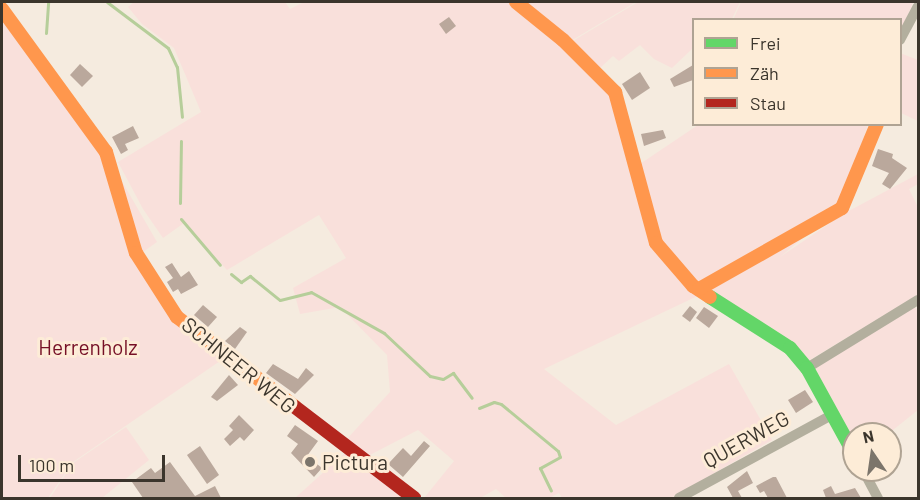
<!DOCTYPE html>
<html>
<head>
<meta charset="utf-8">
<style>
	body { margin:0 }
	#map { position:relative; width:920px; height:500px; overflow:hidden; background:#f5ebdf; font-family:Barlow,sans-serif }
	div>[style] { position:absolute }
	.green>* { inset:0; background:#f9e0db }
	.stream>* { height:3px; margin:-1.5px; padding:0 1.5px; transform-origin:1.5px; border-radius:1.5px; background:#b6ce9a }
	.building>* { inset:0; background:#baa89c }
	.street>* { height:10px; margin:-5px; padding:0 5px; transform-origin:5px; border-radius:5px; background:#b3af9e }
	.fast>* { height:14px; margin:-7px; padding:0 7px; transform-origin:7px; border-radius:7px; background:#63d668 }
	.slow>* { height:14px; margin:-7px; padding:0 7px; transform-origin:7px; border-radius:7px; background:#ff974d }
	.jam>* { height:14px; margin:-7px; padding:0 7px; transform-origin:7px; border-radius:7px; background:#b3261e }
	.dots>* { width:16px; height:16px; translate:-50% -50%; box-sizing:border-box; border:3px solid #fdecd7; border-radius:50% }
	span { translate:-50% -50%; white-space:nowrap; text-align:center; line-height:1.15; -webkit-text-stroke:6px #fdecd7; paint-order:stroke }
	.park-label { font-size:21px; color:#761026 }
	.street-label { font-size:21px; color:#3b352c }
	.poi-label { font-size:21px; color:#3b352c }
	.left { translate:0 -50%; text-align:left }
	.frame { position:absolute; inset:0; border:3px solid #3b352c; pointer-events:none }
	.legend { position:absolute; left:692px; top:18px; width:210px; height:108px; box-sizing:border-box; background:#fdecd7; border:2px solid #afa393; margin:0; padding:8px 10px; list-style:none; font-size:18px; color:#3b352c }
	.legend li { display:flex; align-items:center; gap:12px; height:30px }
	.legend b { width:30px; border:2px solid #afa393 }
	.north { position:absolute; left:842px; top:422px; width:60px; height:60px; box-sizing:border-box; background:#fdecd7; border:2px solid #afa393; border-radius:50%; rotate:347deg; font-size:16px; font-weight:700; line-height:24px; text-align:center; color:#3b352c }
	.north::after { content:''; display:block; margin:auto; width:21px; height:27px; background:#7c756b; clip-path:polygon(50% 0,100% 100%,50% 72%,0 100%) }
	.scale { position:absolute; left:18px; top:455px; width:147px; height:27px; box-sizing:border-box; border:3px solid #3b352c; border-top:0; padding-left:8px; font-size:18px; line-height:21px; white-space:nowrap; color:#3b352c; -webkit-text-stroke:4px #fdecd7; paint-order:stroke }
</style>
</head>
<body>
<div id="map">
	<div class="green">
		<i style="clip-path:polygon(134px 2px,285px 2px,290px 9px,304px 2px,636px 2px,564px 45px,610px 93px,634px 168px,698px 125px,868px 125px,840px 207px,780px 257px,845px 213px,918px 174px,918px 184px,909px 189px,918px 207px,918px 295px,808px 361px,708px 291px,544px 369px,616px 425px,729px 364px,772px 440px,671px 498px,562px 498px,559px 493px,549px 498px,506px 498px,496px 489px,480px 498px,424px 498px,454px 461px,418px 430px,366px 457px,345px 441px,390px 392px,387px 355px,340px 307px,300px 314px,293px 288px,346px 258px,319px 215px,227px 270px,184px 223px,163px 238px,143px 209px,118px 162px,201px 112px,174px 48px,142px 24px,128px 7px)"></i>
		<i style="clip-path:polygon(638px 2px,740px 2px,732px 19px,694px 20px,693px 48px,672px 68px,654px 59px,640px 45px,619px 61px,613px 56px,600px 68px,571px 42px)"></i>
		<i style="clip-path:polygon(741px 2px,913px 2px,901px 33px,900px 20px,733px 20px)"></i>
		<i style="clip-path:polygon(2px 18px,101px 153px,133px 254px,223px 359px,73px 462px,48px 498px,2px 498px)"></i>
		<i style="clip-path:polygon(900px 53px,918px 60px,918px 121px,901px 113px)"></i>
		<i style="clip-path:polygon(120px 178px,157px 242px,140px 254px)"></i>
		<i style="clip-path:polygon(914px 306px,918px 312px,918px 410px,888px 434px,854px 434px,854px 441px,814px 369px)"></i>
		<i style="clip-path:polygon(126px 427px,149px 460px,102px 498px,50px 498px,73px 463px)"></i>
		<i style="clip-path:polygon(346px 452px,407px 498px,295px 498px)"></i>
	</div>
	<div class="stream">
		<i style="left:107px;top:2px;width:76px;rotate:37deg"></i>
		<i style="left:168px;top:48px;width:21px;rotate:65deg"></i>
		<i style="left:177px;top:67px;width:50px;rotate:84.3deg"></i>
		<i style="left:46px;top:33px;width:31px;rotate:-86deg"></i>
		<i style="left:180px;top:203px;width:62px;rotate:-89.1deg"></i>
		<i style="left:181px;top:219px;width:60px;rotate:49.7deg"></i>
		<i style="left:231px;top:274px;width:13px;rotate:39deg"></i>
		<i style="left:241px;top:282px;width:11px;rotate:-34deg"></i>
		<i style="left:250px;top:276px;width:38px;rotate:39deg"></i>
		<i style="left:280px;top:300px;width:32px;rotate:-14deg"></i>
		<i style="left:311px;top:292px;width:84px;rotate:29.3deg"></i>
		<i style="left:384px;top:333px;width:63px;rotate:43.1deg"></i>
		<i style="left:430px;top:376px;width:13px;rotate:13deg"></i>
		<i style="left:443px;top:379px;width:12px;rotate:-31deg"></i>
		<i style="left:453px;top:373px;width:31px;rotate:53deg"></i>
		<i style="left:479px;top:408px;width:16px;rotate:-22deg"></i>
		<i style="left:494px;top:402px;width:7px;rotate:16deg"></i>
		<i style="left:501px;top:404px;width:74px;rotate:39.5deg"></i>
		<i style="left:558px;top:451px;width:6px;rotate:72deg"></i>
		<i style="left:560px;top:457px;width:23px;rotate:151deg"></i>
		<i style="left:540px;top:468px;width:25px;rotate:64deg"></i>
	</div>
	<div class="building">
		<i style="clip-path:polygon(449px 17px,456px 26px,446px 34px,439px 24px)"></i>
		<i style="clip-path:polygon(80px 64px,93px 76px,82px 87px,70px 75px)"></i>
		<i style="clip-path:polygon(693px 65px,693px 80px,674px 87px,670px 79px)"></i>
		<i style="clip-path:polygon(640px 72px,650px 88px,632px 100px,622px 84px)"></i>
		<i style="clip-path:polygon(133px 126px,139px 138px,125px 144px,128px 150px,121px 154px,112px 137px)"></i>
		<i style="clip-path:polygon(663px 130px,666px 138px,644px 146px,641px 134px)"></i>
		<i style="clip-path:polygon(878px 149px,893px 154px,892px 158px,907px 168px,890px 189px,882px 184px,889px 173px,872px 166px)"></i>
		<i style="clip-path:polygon(172px 263px,181px 277px,189px 271px,198px 285px,181px 294px,178px 289px,173px 292px,167px 282px,173px 278px,165px 267px)"></i>
		<i style="clip-path:polygon(203px 305px,217px 317px,208px 327px,194px 315px)"></i>
		<i style="clip-path:polygon(690px 306px,697px 312px,690px 322px,682px 316px)"></i>
		<i style="clip-path:polygon(704px 307px,718px 316px,709px 328px,696px 318px)"></i>
		<i style="clip-path:polygon(240px 327px,247px 332px,235px 349px,225px 341px)"></i>
		<i style="clip-path:polygon(273px 364px,298px 379px,306px 368px,314px 375px,295px 394px,266px 373px)"></i>
		<i style="clip-path:polygon(229px 375px,238px 385px,217px 401px,211px 397px)"></i>
		<i style="clip-path:polygon(805px 390px,813px 402px,796px 413px,788px 400px)"></i>
		<i style="clip-path:polygon(239px 415px,254px 430px,244px 441px,240px 437px,230px 446px,224px 439px,233px 430px,229px 426px)"></i>
		<i style="clip-path:polygon(295px 425px,318px 441px,307px 456px,322px 468px,314px 477px,291px 453px,298px 444px,287px 436px)"></i>
		<i style="clip-path:polygon(424px 441px,430px 446px,403px 477px,388px 464px,403px 448px,411px 456px)"></i>
		<i style="clip-path:polygon(200px 446px,219px 475px,207px 484px,187px 455px)"></i>
		<i style="clip-path:polygon(170px 462px,195px 496px,215px 486px,221px 498px,143px 498px,132px 482px,151px 468px,155px 473px)"></i>
		<i style="clip-path:polygon(747px 471px,753px 483px,738px 491px,742px 498px,733px 498px,727px 487px)"></i>
		<i style="clip-path:polygon(773px 477px,776px 477px,787px 498px,768px 498px,764px 491px,760px 493px,756px 486px)"></i>
		<i style="clip-path:polygon(831px 486px,835px 494px,855px 488px,861px 498px,826px 498px,823px 490px)"></i>
	</div>
	<div class="street">
		<i style="left:900px;top:40px;width:38px;rotate:-62deg"></i>
		<i style="left:807px;top:368px;width:130px;rotate:-31.5deg"></i>
		<i style="left:863px;top:470px;width:32px;rotate:62deg"></i>
		<i style="left:679px;top:498px;width:174px;rotate:-28.5deg"></i>
	</div>
	<div class="fast">
		<i style="left:710px;top:297px;width:95px;rotate:32.5deg"></i>
		<i style="left:790px;top:348px;width:26px;rotate:50deg"></i>
		<i style="left:807px;top:368px;width:98px;rotate:61.3deg"></i>
	</div>
	<div class="slow">
		<i style="left:516px;top:2px;width:60px;rotate:39deg"></i>
		<i style="left:563px;top:40px;width:74px;rotate:45deg"></i>
		<i style="left:615px;top:92px;width:156px;rotate:74.8deg"></i>
		<i style="left:656px;top:243px;width:57px;rotate:49.3deg"></i>
		<i style="left:693px;top:286px;width:20px;rotate:33deg"></i>
		<i style="left:2px;top:9px;width:177px;rotate:54deg"></i>
		<i style="left:106px;top:152px;width:105px;rotate:73.5deg"></i>
		<i style="left:136px;top:253px;width:76px;rotate:57.4deg"></i>
		<i style="left:177px;top:317px;width:148px;rotate:37.3deg"></i>
		<i style="left:699px;top:289px;width:164px;rotate:-29.5deg"></i>
		<i style="left:842px;top:208px;width:91px;rotate:-67.4deg"></i>
	</div>
	<div class="jam">
		<i style="left:295px;top:407px;width:150px;rotate:37.4deg"></i>
	</div>
	<div class="dots">
		<i style="left:310px;top:462px;background:#7c756b"></i>
	</div>
	<div class="park-label">
		<span style="left:88px;top:347px">Herrenholz</span>
	</div>
	<div class="street-label">
		<span style="left:239px;top:365px;rotate:39deg">SCHNEER WEG</span>
		<span style="left:746px;top:439px;rotate:-29deg">QUERWEG</span>
	</div>
	<div class="poi-label">
		<span class="left" style="left:322px;top:462px">Pictura</span>
	</div>
	<div class="frame"></div>
	<ul class="legend">
	<li><b style="height:8px;background:#63d668"></b>Frei</li>
	<li><b style="height:8px;background:#ff974d"></b>Zäh</li>
	<li><b style="height:8px;background:#b3261e"></b>Stau</li>
	</ul>
	<div class="north">N</div>
	<div class="scale">100 m</div>
</div>
</body>
</html>
